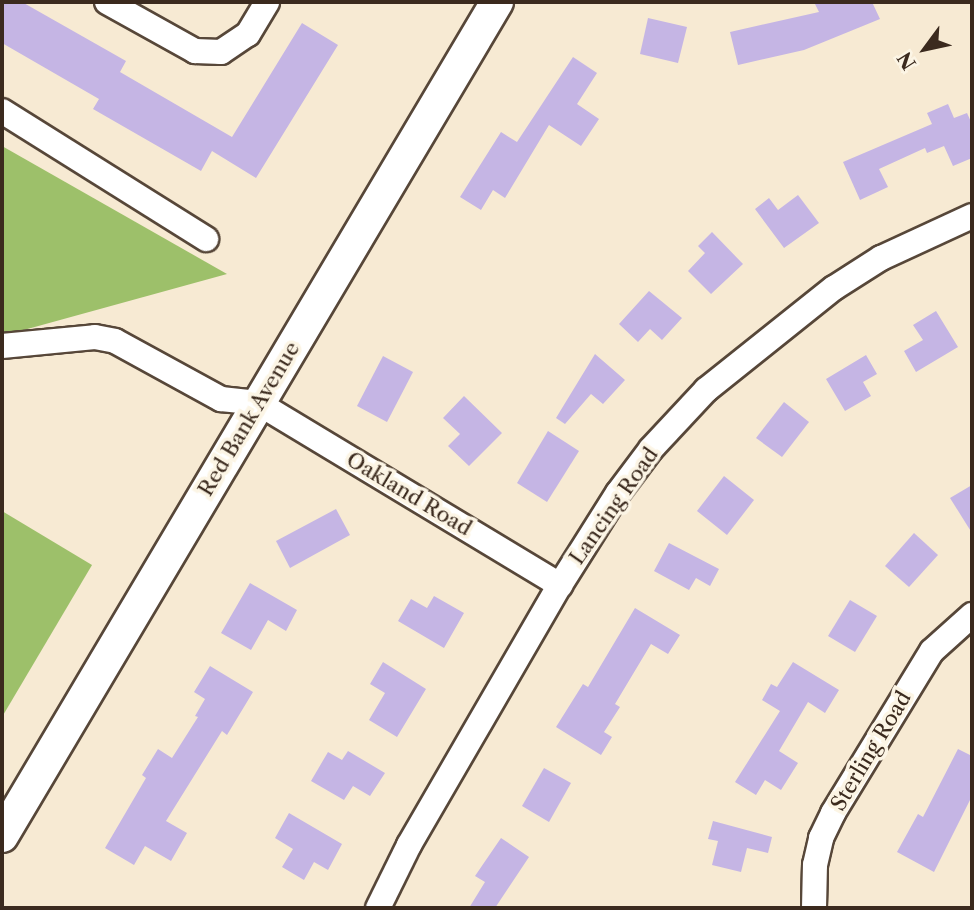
<!DOCTYPE html>
<html>
<head>
<meta charset="utf-8">
<style>
	body { margin:0 }
	#map { position:relative; width:974px; height:910px; overflow:hidden; background:#f7ead3; font-family:"Libre Caslon Text",serif }
	div>[style] { position:absolute }
	.green>* { inset:0; background:#9dc06a }
	.building>* { inset:0; background:#c5b5e4 }
	.roads { filter:drop-shadow(2px 0 #574739) drop-shadow(-2px 0 #574739) drop-shadow(0 2px #574739) drop-shadow(0 -2px #574739) }
	.minor>* { height:24px; margin:-12px; padding:0 12px; transform-origin:12px; border-radius:12px; background:#fff }
	.tertiary>* { height:32px; margin:-16px; padding:0 16px; transform-origin:16px; border-radius:16px; background:#fff }
	span { translate:-50% -50%; white-space:nowrap; text-align:center; line-height:1.15; -webkit-text-stroke:7px #fcf5e5; paint-order:stroke }
	.street-label { font-size:21px; color:#3b2a1e }
	.frame { position:absolute; inset:0; border:4px solid #3b2a1e; pointer-events:none }
	.north { position:absolute; left:890px; top:14px; width:70px; height:70px; -webkit-text-stroke:5px #fcf5e5; paint-order:stroke; rotate:237deg; font-size:19px; font-weight:700; line-height:28px; text-align:center; color:#3b2a1e }
	.north::after { content:''; display:block; margin:auto; width:24px; height:32px; background:#3b2a1e; clip-path:polygon(50% 0,100% 100%,50% 72%,0 100%) }
</style>
</head>
<body>
<div id="map">
	<div class="green">
		<i style="clip-path:polygon(2px 146px,227px 274px,2px 336px)"></i>
		<i style="clip-path:polygon(2px 511px,92px 565px,2px 717px)"></i>
	</div>
	<div class="building">
		<i style="clip-path:polygon(2px 2px,22px 2px,126px 61px,120px 72px,232px 137px,302px 23px,338px 45px,256px 178px,212px 151px,201px 171px,93px 109px,99px 99px,2px 43px)"></i>
		<i style="clip-path:polygon(814px 2px,872px 2px,880px 19px,804px 50px,738px 65px,730px 32px,819px 12px)"></i>
		<i style="clip-path:polygon(648px 18px,687px 27px,678px 63px,640px 54px)"></i>
		<i style="clip-path:polygon(573px 57px,597px 73px,577px 104px,599px 119px,581px 146px,549px 125px,505px 198px,493px 190px,481px 210px,460px 197px,501px 132px,517px 142px)"></i>
		<i style="clip-path:polygon(948px 104px,954px 118px,967px 113px,972px 124px,972px 158px,953px 166px,944px 146px,927px 153px,925px 148px,879px 169px,888px 187px,860px 200px,843px 162px,932px 124px,927px 113px)"></i>
		<i style="clip-path:polygon(798px 195px,819px 223px,784px 248px,755px 209px,769px 198px,778px 210px)"></i>
		<i style="clip-path:polygon(712px 232px,743px 264px,711px 294px,688px 271px,705px 253px,698px 246px)"></i>
		<i style="clip-path:polygon(649px 291px,682px 318px,662px 340px,650px 329px,638px 342px,619px 324px)"></i>
		<i style="clip-path:polygon(936px 311px,958px 347px,916px 372px,904px 351px,923px 340px,913px 325px)"></i>
		<i style="clip-path:polygon(595px 354px,625px 380px,603px 404px,591px 394px,565px 424px,556px 418px)"></i>
		<i style="clip-path:polygon(866px 355px,877px 374px,863px 382px,871px 396px,845px 411px,826px 379px)"></i>
		<i style="clip-path:polygon(383px 356px,413px 372px,387px 422px,357px 406px)"></i>
		<i style="clip-path:polygon(464px 396px,502px 433px,469px 466px,448px 446px,460px 434px,443px 418px)"></i>
		<i style="clip-path:polygon(784px 402px,809px 422px,782px 457px,756px 438px)"></i>
		<i style="clip-path:polygon(548px 431px,579px 451px,547px 502px,517px 483px)"></i>
		<i style="clip-path:polygon(724px 476px,754px 500px,727px 535px,697px 511px)"></i>
		<i style="clip-path:polygon(972px 485px,972px 533px,950px 498px)"></i>
		<i style="clip-path:polygon(336px 509px,350px 535px,290px 568px,276px 541px)"></i>
		<i style="clip-path:polygon(914px 533px,938px 555px,909px 587px,885px 566px)"></i>
		<i style="clip-path:polygon(669px 543px,719px 569px,710px 586px,696px 578px,689px 590px,654px 571px)"></i>
		<i style="clip-path:polygon(250px 583px,297px 610px,286px 631px,268px 620px,251px 650px,221px 633px)"></i>
		<i style="clip-path:polygon(434px 596px,464px 613px,444px 648px,398px 621px,411px 599px,427px 608px)"></i>
		<i style="clip-path:polygon(850px 600px,877px 616px,855px 652px,828px 636px)"></i>
		<i style="clip-path:polygon(635px 608px,680px 635px,668px 654px,651px 644px,615px 704px,620px 707px,604px 732px,612px 737px,601px 755px,556px 727px,583px 684px,588px 687px)"></i>
		<i style="clip-path:polygon(383px 662px,426px 689px,397px 737px,369px 720px,385px 693px,370px 684px)"></i>
		<i style="clip-path:polygon(793px 662px,839px 690px,825px 713px,808px 702px,779px 751px,798px 763px,781px 790px,765px 780px,756px 795px,735px 782px,780px 711px,762px 700px,771px 684px,777px 687px)"></i>
		<i style="clip-path:polygon(210px 666px,253px 692px,227px 735px,222px 731px,166px 821px,187px 833px,171px 861px,145px 846px,134px 865px,105px 848px,146px 778px,142px 775px,158px 749px,172px 758px,198px 717px,195px 716px,205px 699px,194px 692px)"></i>
		<i style="clip-path:polygon(958px 749px,972px 756px,972px 796px,934px 872px,897px 852px,918px 814px,923px 817px)"></i>
		<i style="clip-path:polygon(348px 751px,385px 773px,370px 796px,353px 786px,344px 800px,311px 781px,328px 752px,342px 760px)"></i>
		<i style="clip-path:polygon(544px 768px,571px 783px,549px 822px,522px 806px)"></i>
		<i style="clip-path:polygon(289px 813px,342px 844px,328px 870px,314px 862px,304px 880px,282px 867px,293px 849px,275px 838px)"></i>
		<i style="clip-path:polygon(713px 821px,772px 837px,768px 853px,747px 848px,741px 872px,712px 865px,718px 841px,708px 839px)"></i>
		<i style="clip-path:polygon(501px 838px,529px 857px,495px 908px,469px 908px,485px 882px,475px 876px)"></i>
	</div>
	<div class="roads">
		<div class="minor">
			<i style="left:107px;top:2px;width:101px;rotate:29.1deg"></i>
			<i style="left:195px;top:51px;width:26px;rotate:2deg"></i>
			<i style="left:221px;top:52px;width:32px;rotate:-34deg"></i>
			<i style="left:248px;top:34px;width:37px;rotate:-59deg"></i>
			<i style="left:2px;top:111px;width:241px;rotate:32.1deg"></i>
			<i style="left:2px;top:346px;width:93px;rotate:-5.5deg"></i>
			<i style="left:95px;top:337px;width:20px;rotate:11deg"></i>
			<i style="left:115px;top:341px;width:121px;rotate:28.7deg"></i>
			<i style="left:221px;top:399px;width:37px;rotate:6deg"></i>
			<i style="left:258px;top:403px;width:353px;rotate:31.1deg"></i>
			<i style="left:378px;top:908px;width:70px;rotate:-63.8deg"></i>
			<i style="left:409px;top:845px;width:301px;rotate:-59.9deg"></i>
			<i style="left:560px;top:585px;width:109px;rotate:-57.8deg"></i>
			<i style="left:618px;top:493px;width:55px;rotate:-53.1deg"></i>
			<i style="left:651px;top:449px;width:81px;rotate:-47deg"></i>
			<i style="left:706px;top:390px;width:164px;rotate:-38.6deg"></i>
			<i style="left:834px;top:288px;width:56px;rotate:-32.6deg"></i>
			<i style="left:881px;top:258px;width:100px;rotate:-24.8deg"></i>
			<i style="left:814px;top:908px;width:43px;rotate:-88.7deg"></i>
			<i style="left:815px;top:865px;width:28px;rotate:-77deg"></i>
			<i style="left:821px;top:838px;width:28px;rotate:-64deg"></i>
			<i style="left:833px;top:813px;width:190px;rotate:-58.6deg"></i>
			<i style="left:932px;top:651px;width:54px;rotate:-42deg"></i>
		</div>
		<div class="tertiary">
			<i style="left:2px;top:836px;width:970px;rotate:-59.31deg"></i>
		</div>
	</div>
	<div class="street-label">
		<span style="left:249px;top:419px;rotate:-59deg">Red Bank Avenue</span>
		<span style="left:409px;top:494px;rotate:31deg">Oakland Road</span>
		<span style="left:614px;top:506px;rotate:-55deg">Lancing Road</span>
		<span style="left:871px;top:751px;rotate:-59deg">Sterling Road</span>
	</div>
	<div class="frame"></div>
	<div class="north">N</div>
</div>
</body>
</html>
